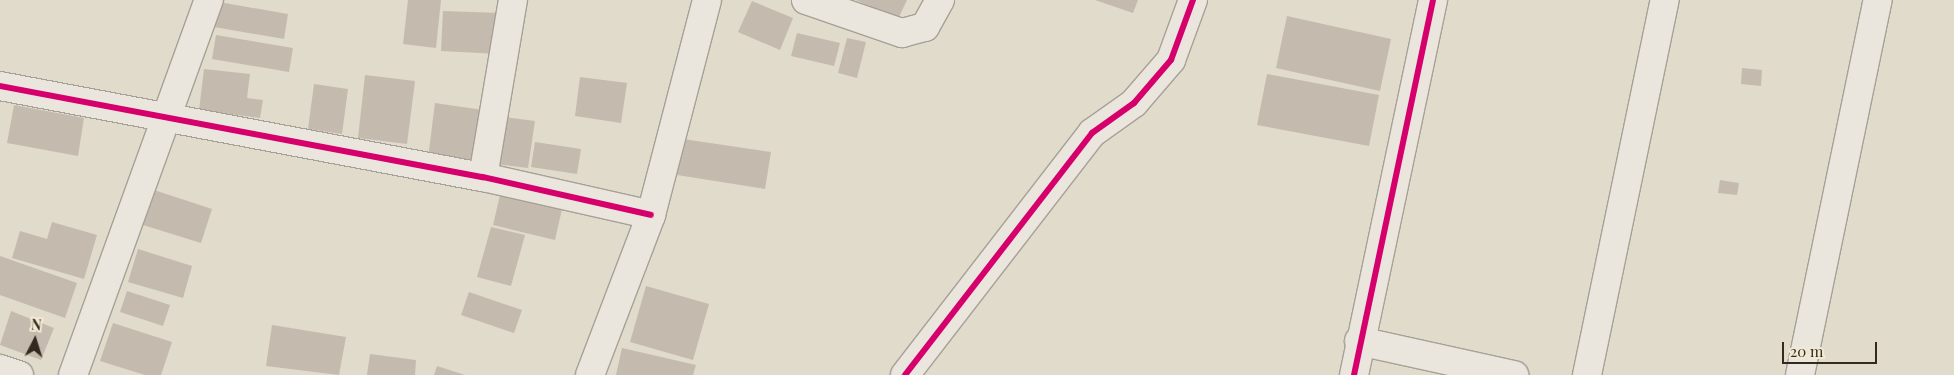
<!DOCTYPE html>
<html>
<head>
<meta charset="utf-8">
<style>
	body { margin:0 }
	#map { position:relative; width:1954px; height:375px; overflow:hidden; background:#e1dbcc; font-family:"Playfair Display",serif }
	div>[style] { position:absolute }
	.building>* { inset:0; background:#c4bbae }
	.roads { filter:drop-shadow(1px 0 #a6a096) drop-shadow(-1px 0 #a6a096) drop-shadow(0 1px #a6a096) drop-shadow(0 -1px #a6a096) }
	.street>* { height:28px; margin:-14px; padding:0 14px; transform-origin:14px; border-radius:14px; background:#eae6de }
	.cycleway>* { height:6px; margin:-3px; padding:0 3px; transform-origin:3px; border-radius:3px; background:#d6006c }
	span { translate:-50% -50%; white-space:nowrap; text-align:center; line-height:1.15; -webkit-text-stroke:4.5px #f2e9d3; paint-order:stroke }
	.north { position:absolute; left:10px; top:315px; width:50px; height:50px; -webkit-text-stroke:4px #f2e9d3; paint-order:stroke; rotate:5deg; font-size:14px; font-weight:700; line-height:20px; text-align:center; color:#34291f }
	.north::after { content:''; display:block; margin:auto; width:18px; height:22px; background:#34291f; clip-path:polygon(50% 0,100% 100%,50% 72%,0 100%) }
	.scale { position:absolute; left:1782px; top:342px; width:95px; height:22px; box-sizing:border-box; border:2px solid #34291f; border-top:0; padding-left:6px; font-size:15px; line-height:18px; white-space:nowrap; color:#34291f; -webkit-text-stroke:4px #f2e9d3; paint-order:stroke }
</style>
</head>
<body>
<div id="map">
	<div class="building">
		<i style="clip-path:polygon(408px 0,441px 0,436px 48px,403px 44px)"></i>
		<i style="clip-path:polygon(856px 0,907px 0,898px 19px)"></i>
		<i style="clip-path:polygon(1095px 0,1138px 0,1133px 13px)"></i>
		<i style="clip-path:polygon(752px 1px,793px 18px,780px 50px,738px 32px)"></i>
		<i style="clip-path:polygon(219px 2px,288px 14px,284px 39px,214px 27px)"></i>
		<i style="clip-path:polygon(443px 11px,501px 13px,499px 54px,441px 51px)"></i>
		<i style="clip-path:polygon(1287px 16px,1391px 39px,1380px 91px,1276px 68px)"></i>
		<i style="clip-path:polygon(797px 33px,840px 43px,834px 66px,791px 56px)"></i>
		<i style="clip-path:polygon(216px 35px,293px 48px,289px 72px,212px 59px)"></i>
		<i style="clip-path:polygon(847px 38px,866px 42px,857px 78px,838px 73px)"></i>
		<i style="clip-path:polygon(1742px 68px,1762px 70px,1761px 86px,1741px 84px)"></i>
		<i style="clip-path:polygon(204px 69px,250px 74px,247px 98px,263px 100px,260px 118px,199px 110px)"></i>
		<i style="clip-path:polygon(1267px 74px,1379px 95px,1369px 146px,1257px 125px)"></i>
		<i style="clip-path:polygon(365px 75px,415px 81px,407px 144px,358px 138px)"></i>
		<i style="clip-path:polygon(580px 77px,627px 83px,621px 123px,575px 116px)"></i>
		<i style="clip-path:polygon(314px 84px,348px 89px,342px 134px,308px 129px)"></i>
		<i style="clip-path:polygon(435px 103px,483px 110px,476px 164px,428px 158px)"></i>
		<i style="clip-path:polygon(14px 105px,84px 118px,78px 156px,7px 143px)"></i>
		<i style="clip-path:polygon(496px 116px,535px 121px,528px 168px,489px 163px)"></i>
		<i style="clip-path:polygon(683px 139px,771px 152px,765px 189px,677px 175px)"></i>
		<i style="clip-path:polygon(535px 142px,581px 149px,577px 174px,531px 167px)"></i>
		<i style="clip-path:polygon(1720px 180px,1739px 183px,1737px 195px,1718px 193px)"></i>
		<i style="clip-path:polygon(154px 190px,212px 209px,201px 243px,143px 225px)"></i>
		<i style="clip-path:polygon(500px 195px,562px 209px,555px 240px,493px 225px)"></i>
		<i style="clip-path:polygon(52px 222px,97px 235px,84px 279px,12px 258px,20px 231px,47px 239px)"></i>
		<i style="clip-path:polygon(491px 227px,525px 235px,511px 286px,477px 277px)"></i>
		<i style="clip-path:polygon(138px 249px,192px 266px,183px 298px,128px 282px)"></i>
		<i style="clip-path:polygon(0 256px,77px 283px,65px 318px,0 295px)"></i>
		<i style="clip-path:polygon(646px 286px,709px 304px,693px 360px,630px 342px)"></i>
		<i style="clip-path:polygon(127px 291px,170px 305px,163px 326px,120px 312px)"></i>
		<i style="clip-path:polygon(469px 292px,522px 310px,514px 333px,461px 315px)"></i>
		<i style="clip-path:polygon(11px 311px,54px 328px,41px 360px,0 345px)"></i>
		<i style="clip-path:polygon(113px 323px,172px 342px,161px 375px,145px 375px,100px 361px)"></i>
		<i style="clip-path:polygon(272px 325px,346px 337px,339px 375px,266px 366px)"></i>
		<i style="clip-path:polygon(622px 348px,696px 365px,693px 375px,616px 375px)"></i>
		<i style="clip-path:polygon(370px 354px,416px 360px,415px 375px,367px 375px)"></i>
		<i style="clip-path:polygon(437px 366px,465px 375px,434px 375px)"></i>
	</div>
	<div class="roads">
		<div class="street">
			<i style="left:806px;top:0;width:102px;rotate:19deg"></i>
			<i style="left:902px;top:33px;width:24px;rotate:-15deg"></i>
			<i style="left:925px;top:27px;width:31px;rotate:-61deg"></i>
			<i style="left:0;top:86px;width:491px;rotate:10.7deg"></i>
			<i style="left:483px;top:177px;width:172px;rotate:12.7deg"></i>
			<i style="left:483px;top:177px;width:180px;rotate:-80.4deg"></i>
			<i style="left:1359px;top:341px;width:159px;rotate:12.4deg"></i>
			<i style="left:0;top:369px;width:20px;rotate:18deg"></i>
			<i style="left:73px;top:375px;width:399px;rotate:-70.1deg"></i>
			<i style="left:590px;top:375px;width:171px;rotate:-69.1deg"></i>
			<i style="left:651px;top:215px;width:222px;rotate:-75.4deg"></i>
			<i style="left:905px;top:375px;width:306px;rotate:-52.3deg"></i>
			<i style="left:1092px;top:133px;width:52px;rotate:-35.5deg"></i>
			<i style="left:1134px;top:103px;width:57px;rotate:-49.3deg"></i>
			<i style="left:1171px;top:60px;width:64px;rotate:-69.9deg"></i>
			<i style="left:1354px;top:375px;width:383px;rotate:-78.1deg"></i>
			<i style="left:1587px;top:375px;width:383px;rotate:-78.3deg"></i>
			<i style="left:1800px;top:375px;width:383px;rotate:-78.3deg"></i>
		</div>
	</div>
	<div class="cycleway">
		<i style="left:0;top:86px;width:491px;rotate:10.7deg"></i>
		<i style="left:483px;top:177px;width:172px;rotate:12.7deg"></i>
		<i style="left:905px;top:375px;width:306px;rotate:-52.3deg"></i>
		<i style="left:1092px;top:133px;width:52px;rotate:-35.5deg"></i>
		<i style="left:1134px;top:103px;width:57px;rotate:-49.3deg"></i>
		<i style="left:1171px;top:60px;width:64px;rotate:-69.9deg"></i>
		<i style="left:1354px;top:375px;width:383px;rotate:-78.1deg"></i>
	</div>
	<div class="north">N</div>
	<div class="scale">20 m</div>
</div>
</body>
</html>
